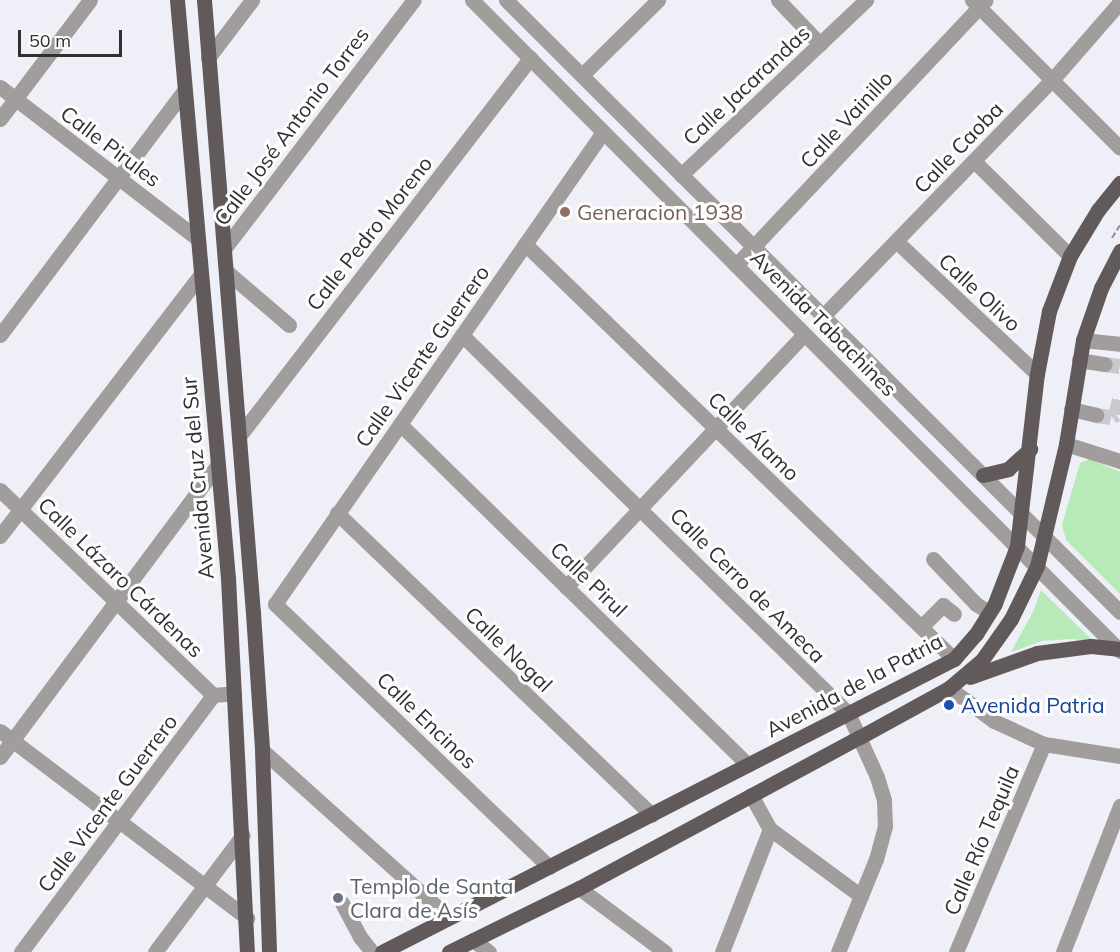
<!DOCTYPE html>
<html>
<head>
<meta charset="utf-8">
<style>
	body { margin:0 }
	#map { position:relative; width:1120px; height:952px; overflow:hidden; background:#efeff7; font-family:Mulish,sans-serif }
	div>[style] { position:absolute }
	.green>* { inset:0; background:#b6eab9 }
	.minor-tunnel>* { height:15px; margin-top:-7.5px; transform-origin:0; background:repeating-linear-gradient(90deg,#c9c9d0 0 15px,transparent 0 23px) }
	.path>* { height:2px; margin-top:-1px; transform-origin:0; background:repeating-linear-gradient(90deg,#8d8d92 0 6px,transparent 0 9px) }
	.minor>* { height:15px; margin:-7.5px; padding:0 7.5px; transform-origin:7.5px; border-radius:7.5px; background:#a29d9d }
	.major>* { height:15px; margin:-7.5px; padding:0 7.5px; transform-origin:7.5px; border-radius:7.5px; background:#625a5a }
	.dots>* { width:16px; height:16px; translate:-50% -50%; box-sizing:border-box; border:3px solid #fdfdfe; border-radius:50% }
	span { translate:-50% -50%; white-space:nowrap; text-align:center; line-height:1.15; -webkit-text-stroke:6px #fdfdfe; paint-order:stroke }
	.street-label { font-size:21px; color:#303033 }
	.education-label { font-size:21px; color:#785e54 }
	.left { translate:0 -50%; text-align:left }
	.transit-label { font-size:21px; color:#164399 }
	.worship-label { font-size:21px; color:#5b616d }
	.scale { position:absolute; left:18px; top:30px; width:104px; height:27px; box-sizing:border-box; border:3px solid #303033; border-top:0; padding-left:8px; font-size:18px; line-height:21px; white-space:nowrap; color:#303033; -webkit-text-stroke:4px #fdfdfe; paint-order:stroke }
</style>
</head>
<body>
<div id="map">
	<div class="green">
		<i style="clip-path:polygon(1090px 459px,1120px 472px,1120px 594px,1066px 540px,1062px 525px,1080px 463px)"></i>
		<i style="clip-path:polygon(1041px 590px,1093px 641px,1071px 639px,1042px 641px,1011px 652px,1034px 610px)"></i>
	</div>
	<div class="minor-tunnel">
		<i style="left:1105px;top:364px;width:15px;rotate:8deg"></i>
		<i style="left:1096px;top:415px;width:16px;rotate:7deg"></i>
		<i style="left:1112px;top:417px;width:5px;rotate:-37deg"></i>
		<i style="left:1116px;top:414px;width:17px;rotate:-77deg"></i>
	</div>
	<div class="path">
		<i style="left:1112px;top:238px;width:15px;rotate:-58deg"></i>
	</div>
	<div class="minor">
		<i style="left:472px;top:0;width:919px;rotate:45.13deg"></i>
		<i style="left:506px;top:0;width:867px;rotate:44.91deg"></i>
		<i style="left:778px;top:0;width:61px;rotate:46.3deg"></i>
		<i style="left:972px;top:0;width:209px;rotate:45deg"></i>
		<i style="left:208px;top:58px;width:73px;rotate:-52.8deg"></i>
		<i style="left:582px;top:75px;width:107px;rotate:-44.6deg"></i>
		<i style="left:0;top:87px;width:248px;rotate:37.5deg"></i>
		<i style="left:0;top:119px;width:149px;rotate:-52.9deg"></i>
		<i style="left:974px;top:161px;width:135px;rotate:44.7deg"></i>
		<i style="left:681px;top:175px;width:255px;rotate:-43.4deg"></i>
		<i style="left:896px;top:241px;width:194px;rotate:43.3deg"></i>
		<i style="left:525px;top:244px;width:597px;rotate:44.05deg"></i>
		<i style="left:224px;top:249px;width:313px;rotate:-52.7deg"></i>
		<i style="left:736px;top:265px;width:364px;rotate:-46.7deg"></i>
		<i style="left:226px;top:271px;width:83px;rotate:40.6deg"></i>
		<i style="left:822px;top:317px;width:330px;rotate:-45.9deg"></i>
		<i style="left:1052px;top:80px;width:103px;rotate:-48.9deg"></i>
		<i style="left:0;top:335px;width:306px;rotate:-53deg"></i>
		<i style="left:462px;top:335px;width:540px;rotate:44.4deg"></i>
		<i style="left:848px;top:713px;width:70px;rotate:65.6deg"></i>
		<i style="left:877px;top:777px;width:24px;rotate:73deg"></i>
		<i style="left:884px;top:800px;width:26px;rotate:88deg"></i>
		<i style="left:885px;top:826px;width:34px;rotate:105deg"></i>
		<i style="left:876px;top:859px;width:100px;rotate:112.2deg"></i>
		<i style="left:1083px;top:340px;width:37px;rotate:6deg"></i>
		<i style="left:1079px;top:360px;width:26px;rotate:9deg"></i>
		<i style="left:1071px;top:409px;width:26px;rotate:13deg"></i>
		<i style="left:400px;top:424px;width:487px;rotate:44.4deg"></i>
		<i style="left:240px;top:435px;width:476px;rotate:-52.4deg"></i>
		<i style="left:1066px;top:444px;width:57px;rotate:17.5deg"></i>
		<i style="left:0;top:490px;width:296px;rotate:43.9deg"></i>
		<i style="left:337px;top:513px;width:436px;rotate:43.8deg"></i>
		<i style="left:0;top:536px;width:329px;rotate:-52.5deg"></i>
		<i style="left:933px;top:559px;width:62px;rotate:46.3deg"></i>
		<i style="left:976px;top:604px;width:15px;rotate:32deg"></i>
		<i style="left:566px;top:587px;width:347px;rotate:-46.7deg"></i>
		<i style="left:275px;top:604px;width:575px;rotate:-55.2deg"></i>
		<i style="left:275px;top:604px;width:380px;rotate:43.8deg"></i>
		<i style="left:921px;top:627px;width:31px;rotate:-45deg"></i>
		<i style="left:943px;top:605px;width:14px;rotate:39deg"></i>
		<i style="left:949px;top:688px;width:56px;rotate:36.3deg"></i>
		<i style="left:994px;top:721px;width:55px;rotate:24.7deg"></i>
		<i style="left:1044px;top:744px;width:77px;rotate:9deg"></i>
		<i style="left:0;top:731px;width:310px;rotate:37.1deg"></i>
		<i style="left:262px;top:750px;width:251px;rotate:41.9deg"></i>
		<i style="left:0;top:757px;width:363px;rotate:-53.3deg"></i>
		<i style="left:751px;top:795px;width:39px;rotate:61deg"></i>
		<i style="left:770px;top:829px;width:113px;rotate:36.4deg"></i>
		<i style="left:579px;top:888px;width:107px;rotate:36.7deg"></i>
		<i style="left:342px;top:903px;width:40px;rotate:62deg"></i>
		<i style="left:361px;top:938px;width:18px;rotate:52deg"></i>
		<i style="left:473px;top:940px;width:20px;rotate:37deg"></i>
		<i style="left:21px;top:952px;width:321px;rotate:-53.2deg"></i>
		<i style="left:213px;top:695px;width:21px;rotate:-5deg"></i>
		<i style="left:155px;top:952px;width:146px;rotate:-53.1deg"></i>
		<i style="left:722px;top:952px;width:132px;rotate:-68.7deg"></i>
		<i style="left:956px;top:952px;width:226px;rotate:-67.1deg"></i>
		<i style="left:1063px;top:952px;width:157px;rotate:-68.7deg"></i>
	</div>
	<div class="major">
		<i style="left:177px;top:0;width:580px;rotate:84.96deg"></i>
		<i style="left:228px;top:578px;width:374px;rotate:87.1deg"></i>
		<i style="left:204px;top:0;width:615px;rotate:85.43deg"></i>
		<i style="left:253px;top:613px;width:137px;rotate:86.2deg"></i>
		<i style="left:262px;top:750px;width:202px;rotate:88deg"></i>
		<i style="left:983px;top:475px;width:26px;rotate:-13deg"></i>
		<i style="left:1008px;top:469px;width:30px;rotate:-42deg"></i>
		<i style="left:970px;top:677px;width:71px;rotate:-19.7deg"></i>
		<i style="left:1037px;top:653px;width:54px;rotate:-7.4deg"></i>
		<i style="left:1091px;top:646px;width:27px;rotate:6deg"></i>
		<i style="left:382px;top:952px;width:643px;rotate:-27.12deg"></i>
		<i style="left:954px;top:659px;width:33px;rotate:-49deg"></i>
		<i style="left:976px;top:634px;width:36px;rotate:-58deg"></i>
		<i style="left:995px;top:603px;width:61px;rotate:-68.9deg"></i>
		<i style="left:1017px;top:546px;width:173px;rotate:-83.4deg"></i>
		<i style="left:1037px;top:374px;width:64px;rotate:-79.2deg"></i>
		<i style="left:1049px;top:311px;width:59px;rotate:-69.1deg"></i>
		<i style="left:1070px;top:256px;width:54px;rotate:-58.7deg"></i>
		<i style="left:1098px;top:210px;width:35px;rotate:-51deg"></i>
		<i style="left:449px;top:952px;width:145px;rotate:-26.2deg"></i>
		<i style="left:579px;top:888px;width:319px;rotate:-28.3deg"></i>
		<i style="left:860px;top:737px;width:102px;rotate:-28.8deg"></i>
		<i style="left:949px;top:688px;width:43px;rotate:-40.3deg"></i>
		<i style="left:982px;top:660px;width:50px;rotate:-54.7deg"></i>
		<i style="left:1011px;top:619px;width:59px;rotate:-63.9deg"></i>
		<i style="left:1037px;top:566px;width:125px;rotate:-76.6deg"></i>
		<i style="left:1066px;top:444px;width:105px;rotate:-80.7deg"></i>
		<i style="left:1083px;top:340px;width:55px;rotate:-70.9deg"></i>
		<i style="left:1101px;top:288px;width:42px;rotate:-62.8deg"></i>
	</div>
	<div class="dots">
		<i style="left:565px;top:212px;background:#8d6e63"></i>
		<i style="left:949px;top:705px;background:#1a4fb4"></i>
		<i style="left:338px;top:898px;background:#6b7280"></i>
	</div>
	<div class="street-label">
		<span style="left:746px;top:85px;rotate:-43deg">Calle Jacarandas</span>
		<span style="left:846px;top:119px;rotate:-47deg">Calle Vainillo</span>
		<span style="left:291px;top:126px;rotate:-53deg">Calle José Antonio Torres</span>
		<span style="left:111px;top:146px;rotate:37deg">Calle Pirules</span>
		<span style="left:958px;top:147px;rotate:-46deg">Calle Caoba</span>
		<span style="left:369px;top:233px;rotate:-52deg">Calle Pedro Moreno</span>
		<span style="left:980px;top:292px;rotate:43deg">Calle Olivo</span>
		<span style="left:824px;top:323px;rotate:45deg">Avenida Tabachines</span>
		<span style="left:422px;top:356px;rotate:-55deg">Calle Vicente Guerrero</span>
		<span style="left:754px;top:436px;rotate:44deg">Calle Álamo</span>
		<span style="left:197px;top:478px;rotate:-95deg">Avenida Cruz del Sur</span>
		<span style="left:121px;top:577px;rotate:44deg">Calle Lázaro Cárdenas</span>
		<span style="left:589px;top:579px;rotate:44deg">Calle Pirul</span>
		<span style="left:748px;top:585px;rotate:45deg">Calle Cerro de Ameca</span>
		<span style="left:509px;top:649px;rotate:44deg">Calle Nogal</span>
		<span style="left:854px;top:685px;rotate:-28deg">Avenida de la Patria</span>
		<span style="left:427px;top:720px;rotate:44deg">Calle Encinos</span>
		<span style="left:107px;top:803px;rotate:-53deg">Calle Vicente Guerrero</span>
		<span style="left:981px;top:840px;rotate:-67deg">Calle Río Tequila</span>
	</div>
	<div class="education-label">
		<span class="left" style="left:577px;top:212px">Generacion 1938</span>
	</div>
	<div class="transit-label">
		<span class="left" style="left:961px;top:705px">Avenida Patria</span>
	</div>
	<div class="worship-label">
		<span class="left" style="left:350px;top:898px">Templo de Santa<br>Clara de Asís</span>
	</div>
	<div class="scale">50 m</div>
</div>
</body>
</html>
